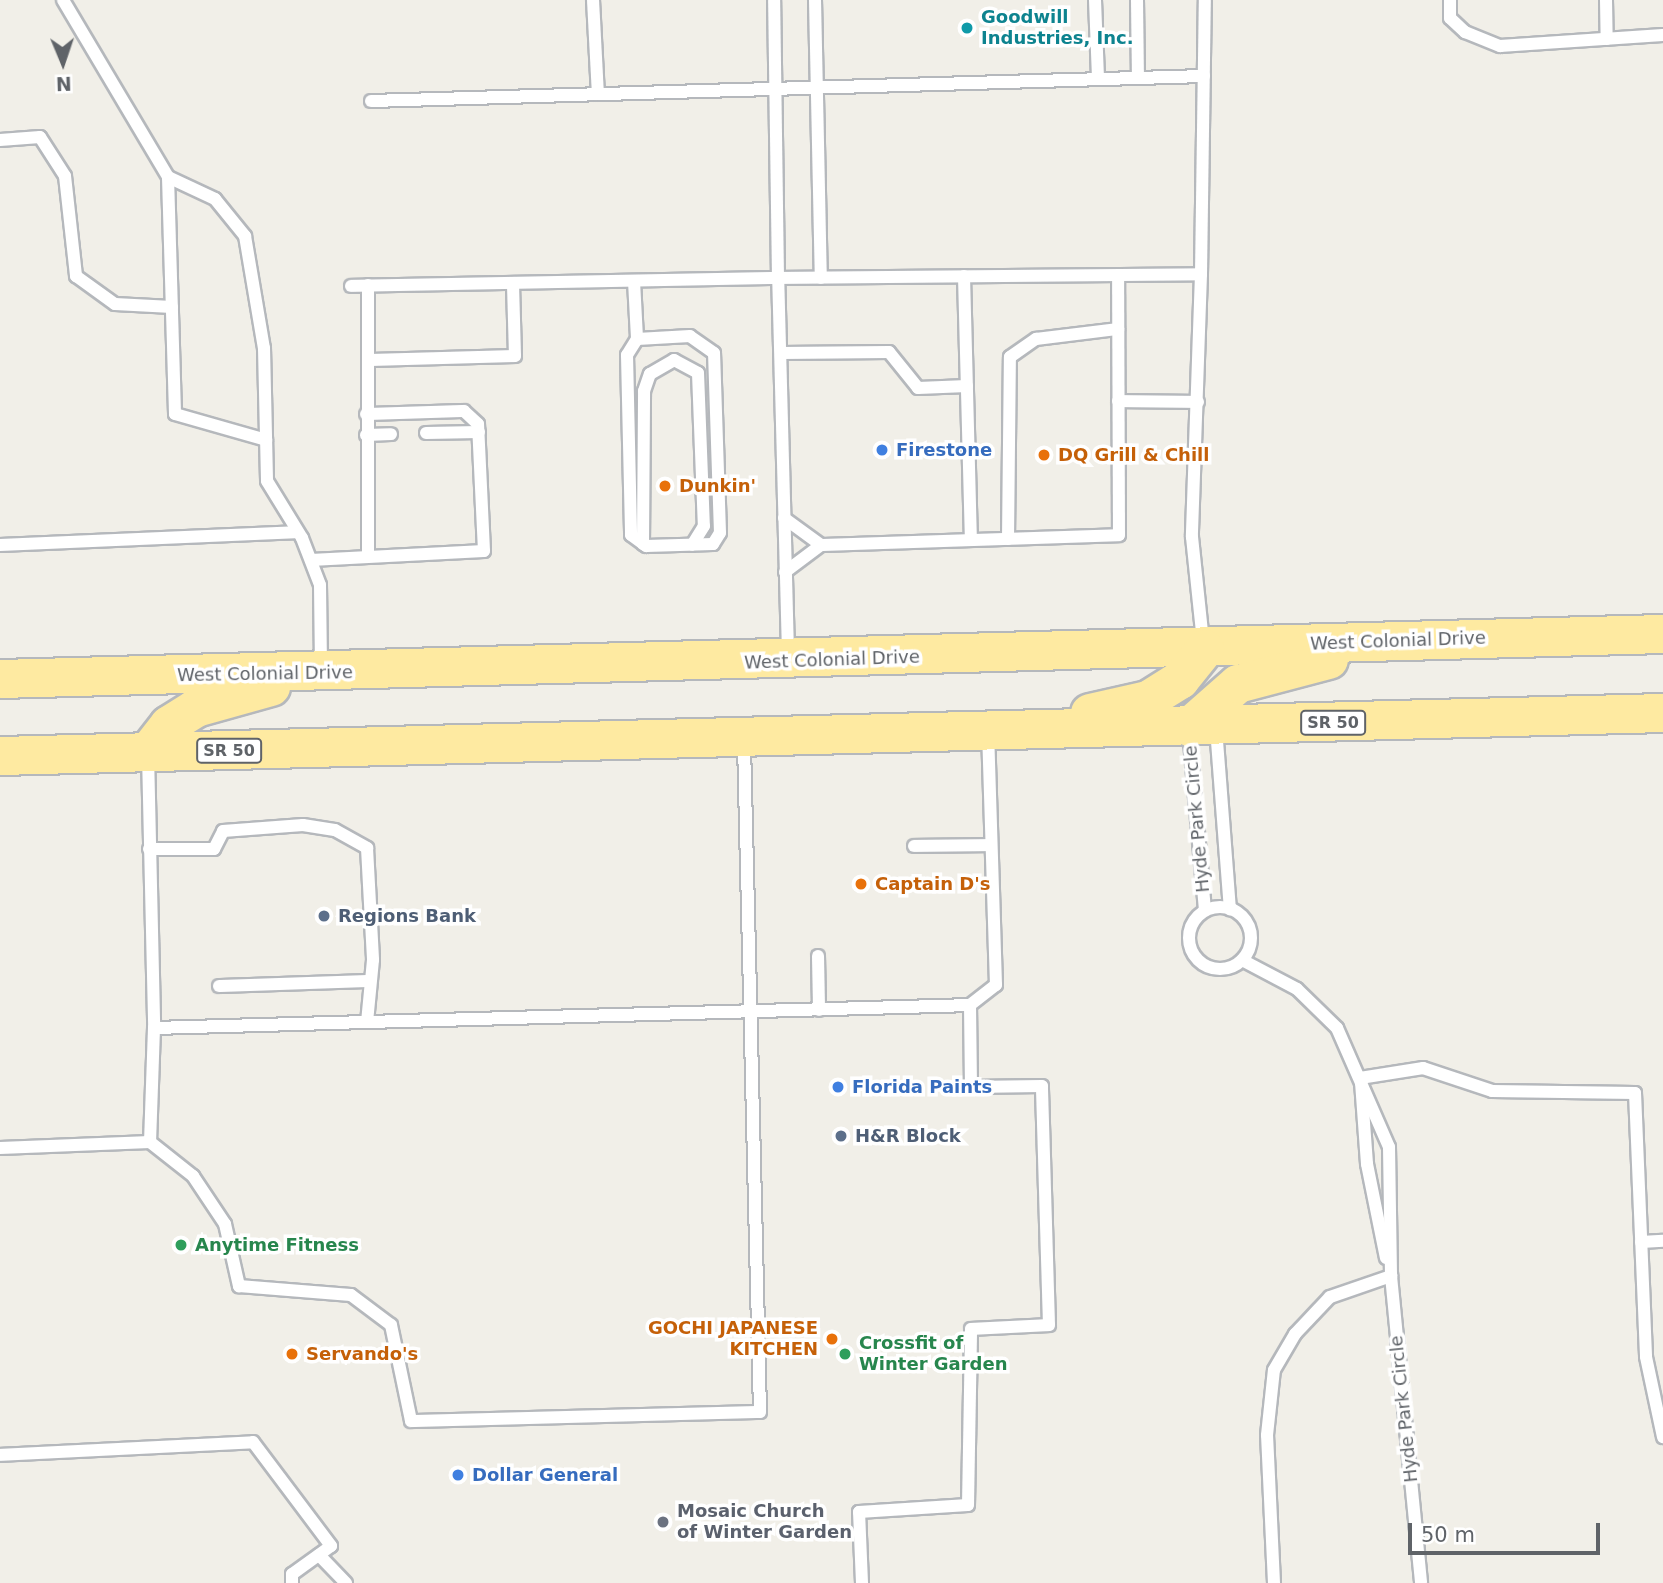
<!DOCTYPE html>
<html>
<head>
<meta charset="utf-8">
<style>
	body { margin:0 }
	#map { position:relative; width:1663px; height:1583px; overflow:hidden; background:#f1efe8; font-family:"DejaVu Sans",sans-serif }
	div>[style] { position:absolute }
	.roads { filter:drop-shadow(2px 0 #b5b8bc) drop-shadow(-2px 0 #b5b8bc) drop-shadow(0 2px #b5b8bc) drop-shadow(0 -2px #b5b8bc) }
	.service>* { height:12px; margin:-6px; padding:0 6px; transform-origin:6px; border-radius:6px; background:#fff }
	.service>.ring { margin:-6px; padding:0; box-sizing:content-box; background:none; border:12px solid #fff; border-radius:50% }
	.trunk>* { height:38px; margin:-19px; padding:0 19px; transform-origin:19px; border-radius:19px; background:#feeaa1 }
	.dots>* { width:19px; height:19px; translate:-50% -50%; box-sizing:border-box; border:4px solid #fff; border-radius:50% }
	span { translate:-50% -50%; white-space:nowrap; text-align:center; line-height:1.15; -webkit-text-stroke:7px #fff; paint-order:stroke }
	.shield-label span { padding:2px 5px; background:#fff; border:2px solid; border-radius:5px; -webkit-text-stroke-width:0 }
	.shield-label { font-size:16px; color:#5f6368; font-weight:700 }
	.culture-label { font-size:18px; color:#0d838f; font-weight:700 }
	.left { translate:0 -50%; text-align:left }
	.shop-label { font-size:18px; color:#366cbe; font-weight:700 }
	.food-label { font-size:18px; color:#c56008; font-weight:700 }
	.right { translate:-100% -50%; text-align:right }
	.street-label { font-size:18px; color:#5f6368 }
	.service-label { font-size:18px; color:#4e5e75; font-weight:700 }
	.leisure-label { font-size:18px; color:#27864d; font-weight:700 }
	.worship-label { font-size:18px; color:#5b616d; font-weight:700 }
	.north { position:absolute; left:28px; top:28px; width:70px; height:70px; -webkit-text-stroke:5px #fff; paint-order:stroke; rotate:178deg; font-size:19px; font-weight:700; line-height:28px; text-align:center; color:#5f6368 }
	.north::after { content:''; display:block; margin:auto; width:24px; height:32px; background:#5f6368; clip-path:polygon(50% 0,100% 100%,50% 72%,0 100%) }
	.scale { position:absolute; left:1408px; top:1523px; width:192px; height:32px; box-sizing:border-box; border:4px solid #5f6368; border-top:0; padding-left:9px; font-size:21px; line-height:24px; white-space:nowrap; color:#5f6368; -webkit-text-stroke:5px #fff; paint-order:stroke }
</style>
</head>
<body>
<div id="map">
	<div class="roads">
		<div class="service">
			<i style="left:63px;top:0;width:206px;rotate:59.3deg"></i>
			<i style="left:168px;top:177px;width:52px;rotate:25.1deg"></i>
			<i style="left:215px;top:199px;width:48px;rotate:51deg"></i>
			<i style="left:245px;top:236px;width:114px;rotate:80.4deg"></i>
			<i style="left:264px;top:348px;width:133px;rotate:88.7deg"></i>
			<i style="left:267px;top:481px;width:67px;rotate:58.4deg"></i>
			<i style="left:302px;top:538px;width:50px;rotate:69deg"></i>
			<i style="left:320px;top:585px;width:82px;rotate:89.3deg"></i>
			<i style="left:593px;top:0;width:94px;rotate:87deg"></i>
			<i style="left:815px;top:0;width:278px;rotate:88.8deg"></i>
			<i style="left:1095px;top:0;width:79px;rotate:87.8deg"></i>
			<i style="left:1137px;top:0;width:78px;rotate:89.3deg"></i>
			<i style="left:1450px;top:0;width:18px;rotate:90deg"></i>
			<i style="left:1450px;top:18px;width:21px;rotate:43deg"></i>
			<i style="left:1465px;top:32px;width:38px;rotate:22deg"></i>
			<i style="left:1500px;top:46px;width:163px;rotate:-3.9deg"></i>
			<i style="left:1606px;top:0;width:39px;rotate:89deg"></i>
			<i style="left:371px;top:101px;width:833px;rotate:-1.72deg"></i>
			<i style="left:0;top:140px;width:40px;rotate:-4.3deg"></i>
			<i style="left:40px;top:137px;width:46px;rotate:57.3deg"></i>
			<i style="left:65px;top:176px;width:101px;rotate:83.7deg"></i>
			<i style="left:76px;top:276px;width:48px;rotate:35.7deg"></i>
			<i style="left:115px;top:304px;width:57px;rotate:3deg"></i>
			<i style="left:168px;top:177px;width:237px;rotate:88.3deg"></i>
			<i style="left:175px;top:414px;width:95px;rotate:15.9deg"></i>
			<i style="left:1201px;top:274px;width:274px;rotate:-89.2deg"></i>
			<i style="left:964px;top:276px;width:264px;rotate:88.5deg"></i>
			<i style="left:634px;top:281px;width:58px;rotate:87deg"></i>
			<i style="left:637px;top:339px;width:19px;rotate:122deg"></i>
			<i style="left:627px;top:355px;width:180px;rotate:88.7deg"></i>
			<i style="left:631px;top:535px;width:19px;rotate:36deg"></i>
			<i style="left:646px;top:546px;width:67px;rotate:-1.7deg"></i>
			<i style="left:713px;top:544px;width:13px;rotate:-58deg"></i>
			<i style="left:720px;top:533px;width:180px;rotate:-91.9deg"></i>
			<i style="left:714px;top:353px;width:29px;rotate:-145deg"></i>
			<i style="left:690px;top:336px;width:53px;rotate:176.8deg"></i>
			<i style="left:368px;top:285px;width:270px;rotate:90deg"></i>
			<i style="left:351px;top:286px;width:427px;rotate:-1.1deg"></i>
			<i style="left:778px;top:278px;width:278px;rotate:-90.8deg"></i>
			<i style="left:781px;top:353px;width:108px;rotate:-0.5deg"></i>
			<i style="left:889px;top:352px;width:46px;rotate:51.1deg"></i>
			<i style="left:918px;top:388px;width:49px;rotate:-2.3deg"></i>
			<i style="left:370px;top:360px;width:145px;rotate:-1.6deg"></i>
			<i style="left:515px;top:356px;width:73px;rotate:-91.6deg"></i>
			<i style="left:1118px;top:401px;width:80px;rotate:0.7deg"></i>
			<i style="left:426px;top:433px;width:53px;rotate:-1.1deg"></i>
			<i style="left:366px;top:435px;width:25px;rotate:-2deg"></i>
			<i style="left:784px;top:518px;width:46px;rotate:36.1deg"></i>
			<i style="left:821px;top:545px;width:45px;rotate:143.1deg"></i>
			<i style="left:1008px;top:539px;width:182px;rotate:-89.4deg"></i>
			<i style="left:1010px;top:357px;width:32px;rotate:-35deg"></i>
			<i style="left:1036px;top:339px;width:83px;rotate:-7deg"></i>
			<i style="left:643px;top:544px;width:153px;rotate:-89.6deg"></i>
			<i style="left:644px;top:391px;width:18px;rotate:-71deg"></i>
			<i style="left:650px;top:374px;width:28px;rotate:-30deg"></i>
			<i style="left:674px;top:360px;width:27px;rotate:28deg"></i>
			<i style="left:698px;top:373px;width:153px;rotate:87.8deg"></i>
			<i style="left:704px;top:526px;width:22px;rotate:122deg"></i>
			<i style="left:0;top:545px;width:295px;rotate:-2.5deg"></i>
			<i style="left:821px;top:545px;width:298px;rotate:-1.9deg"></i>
			<i style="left:1119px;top:535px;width:260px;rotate:-90.2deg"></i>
			<i style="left:311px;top:560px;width:173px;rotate:-3deg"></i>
			<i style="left:484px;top:551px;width:127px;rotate:-92.7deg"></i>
			<i style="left:478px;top:424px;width:19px;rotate:-137deg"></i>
			<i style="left:464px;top:411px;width:98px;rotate:178.2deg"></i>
			<i style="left:788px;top:653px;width:375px;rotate:-91.5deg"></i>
			<i style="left:778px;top:278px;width:423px;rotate:-0.5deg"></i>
			<i style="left:1201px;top:274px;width:263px;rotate:92deg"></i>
			<i style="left:1192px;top:537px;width:106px;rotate:84deg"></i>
			<i style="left:1216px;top:728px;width:182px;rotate:85.6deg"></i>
			<i style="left:1189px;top:731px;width:180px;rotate:84.9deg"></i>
			<i style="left:148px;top:754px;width:274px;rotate:88.7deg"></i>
			<i style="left:154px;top:1028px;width:114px;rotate:92deg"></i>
			<i style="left:914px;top:846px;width:77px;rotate:-0.7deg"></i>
			<i style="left:149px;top:849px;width:65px"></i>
			<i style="left:214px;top:849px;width:20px;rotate:-63deg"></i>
			<i style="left:223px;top:831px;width:80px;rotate:-4.3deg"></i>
			<i style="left:303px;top:825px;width:32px;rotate:9deg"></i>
			<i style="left:335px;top:830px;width:37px;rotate:29deg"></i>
			<i style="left:367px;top:848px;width:112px;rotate:86.9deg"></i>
			<i style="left:373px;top:960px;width:62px;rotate:95.5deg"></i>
			<i class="ring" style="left:1189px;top:907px;width:50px;height:50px"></i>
			<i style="left:818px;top:956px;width:54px;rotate:88.9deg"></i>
			<i style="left:1242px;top:960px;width:62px;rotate:27.8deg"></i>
			<i style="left:1297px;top:989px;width:56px;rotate:44.3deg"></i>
			<i style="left:1337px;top:1028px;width:130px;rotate:66.4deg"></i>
			<i style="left:1389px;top:1147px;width:129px;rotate:89.1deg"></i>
			<i style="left:1391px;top:1276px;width:308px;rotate:84.4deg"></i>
			<i style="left:219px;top:986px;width:150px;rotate:-1.9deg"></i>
			<i style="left:154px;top:1028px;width:816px;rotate:-1.61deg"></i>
			<i style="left:970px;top:1005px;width:33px;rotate:-38deg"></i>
			<i style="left:996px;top:985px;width:250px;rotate:-91.8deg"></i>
			<i style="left:1360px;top:1078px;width:64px;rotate:-9deg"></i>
			<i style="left:1423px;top:1068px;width:73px;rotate:18.4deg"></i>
			<i style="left:1492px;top:1091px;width:143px;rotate:0.8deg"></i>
			<i style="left:1635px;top:1093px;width:264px;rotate:87.6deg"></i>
			<i style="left:1646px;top:1357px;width:82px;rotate:78deg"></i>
			<i style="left:1361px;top:1082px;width:82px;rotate:85.8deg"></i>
			<i style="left:1367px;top:1164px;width:96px;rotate:78.6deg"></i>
			<i style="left:0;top:1148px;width:150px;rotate:-2.3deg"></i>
			<i style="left:150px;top:1142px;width:55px;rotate:38.3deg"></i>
			<i style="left:193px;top:1176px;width:58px;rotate:56.3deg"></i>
			<i style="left:225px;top:1224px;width:64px;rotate:77.3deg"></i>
			<i style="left:239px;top:1286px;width:112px;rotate:4.6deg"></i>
			<i style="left:351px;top:1295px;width:50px;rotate:36.9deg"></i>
			<i style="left:391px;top:1325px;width:98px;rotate:78.2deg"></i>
			<i style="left:411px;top:1421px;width:349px;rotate:-1.5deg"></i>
			<i style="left:760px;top:1412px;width:671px;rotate:-91.37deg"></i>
			<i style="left:1641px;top:1242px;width:22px;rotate:-3deg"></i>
			<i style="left:0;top:1455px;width:253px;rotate:-2.9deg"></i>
			<i style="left:253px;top:1442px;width:130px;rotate:53.1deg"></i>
			<i style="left:331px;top:1546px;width:48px;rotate:144.3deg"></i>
			<i style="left:292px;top:1574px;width:9px;rotate:90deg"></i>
			<i style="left:319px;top:1555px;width:39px;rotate:46deg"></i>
			<i style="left:862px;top:1583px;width:71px;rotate:-92.4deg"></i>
			<i style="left:859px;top:1512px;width:109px;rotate:-3.7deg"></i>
			<i style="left:968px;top:1505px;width:176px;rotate:-89deg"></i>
			<i style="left:971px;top:1329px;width:78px;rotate:-2.9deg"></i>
			<i style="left:1049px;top:1325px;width:239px;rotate:-91.7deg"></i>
			<i style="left:1042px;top:1086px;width:71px;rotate:179.2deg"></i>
			<i style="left:971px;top:1087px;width:82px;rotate:-90.7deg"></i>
			<i style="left:1274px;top:1583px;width:148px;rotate:-92.7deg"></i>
			<i style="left:1267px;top:1435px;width:65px;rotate:-83.9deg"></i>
			<i style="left:1274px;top:1370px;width:42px;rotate:-59.7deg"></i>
			<i style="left:1295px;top:1334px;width:51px;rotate:-46.6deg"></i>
			<i style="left:1330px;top:1297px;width:65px;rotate:-19deg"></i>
		</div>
		<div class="trunk">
			<i style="left:0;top:679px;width:1664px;rotate:-1.55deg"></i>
			<i style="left:1090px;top:713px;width:59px;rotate:-12.6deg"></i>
			<i style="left:1148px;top:700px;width:38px;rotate:-32deg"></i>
			<i style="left:1180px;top:680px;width:40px;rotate:-51deg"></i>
			<i style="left:1189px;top:727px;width:65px;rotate:-41.3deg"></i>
			<i style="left:1238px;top:684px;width:94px;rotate:-14.8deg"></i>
			<i style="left:148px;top:752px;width:34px;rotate:-52deg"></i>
			<i style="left:169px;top:725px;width:32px;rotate:-32deg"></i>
			<i style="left:196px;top:708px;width:78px;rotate:-15.6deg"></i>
			<i style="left:0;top:756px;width:1664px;rotate:-1.48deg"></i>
		</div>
	</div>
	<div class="dots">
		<i style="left:967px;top:28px;background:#0f9aa8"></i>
		<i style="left:882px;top:450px;background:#3f7fe0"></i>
		<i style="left:1044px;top:455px;background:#e8710a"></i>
		<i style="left:665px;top:486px;background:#e8710a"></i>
		<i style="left:861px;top:884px;background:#e8710a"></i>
		<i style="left:324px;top:916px;background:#5c6f8a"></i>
		<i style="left:838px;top:1087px;background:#3f7fe0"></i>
		<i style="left:841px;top:1136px;background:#5c6f8a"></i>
		<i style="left:181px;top:1245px;background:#2e9e5b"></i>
		<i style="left:832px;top:1339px;background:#e8710a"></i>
		<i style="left:292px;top:1354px;background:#e8710a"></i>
		<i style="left:845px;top:1354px;background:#2e9e5b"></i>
		<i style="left:458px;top:1475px;background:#3f7fe0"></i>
		<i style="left:663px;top:1522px;background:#6b7280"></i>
	</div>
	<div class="shield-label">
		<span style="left:1333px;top:723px">SR 50</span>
		<span style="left:229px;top:751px">SR 50</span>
	</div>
	<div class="culture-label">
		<span class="left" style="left:981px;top:28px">Goodwill<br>Industries, Inc.</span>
	</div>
	<div class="shop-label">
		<span class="left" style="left:896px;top:450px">Firestone</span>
		<span class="left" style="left:852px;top:1087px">Florida Paints</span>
		<span class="left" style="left:472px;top:1475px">Dollar General</span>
	</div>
	<div class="food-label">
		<span class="left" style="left:1058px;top:455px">DQ Grill &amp; Chill</span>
		<span class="left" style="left:679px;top:486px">Dunkin'</span>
		<span class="left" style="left:875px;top:884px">Captain D's</span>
		<span class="right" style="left:818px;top:1339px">GOCHI JAPANESE<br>KITCHEN</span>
		<span class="left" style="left:306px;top:1354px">Servando's</span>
	</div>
	<div class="street-label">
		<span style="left:1398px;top:641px;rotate:-2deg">West Colonial Drive</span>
		<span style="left:832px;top:660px;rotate:-2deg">West Colonial Drive</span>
		<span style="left:265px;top:674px;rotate:-1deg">West Colonial Drive</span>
		<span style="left:1197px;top:819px;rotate:-95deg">Hyde Park Circle</span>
		<span style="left:1404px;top:1409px;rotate:-96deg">Hyde Park Circle</span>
	</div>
	<div class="service-label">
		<span class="left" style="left:338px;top:916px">Regions Bank</span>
		<span class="left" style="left:855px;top:1136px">H&amp;R Block</span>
	</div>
	<div class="leisure-label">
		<span class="left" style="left:195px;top:1245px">Anytime Fitness</span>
		<span class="left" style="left:859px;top:1354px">Crossfit of<br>Winter Garden</span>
	</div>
	<div class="worship-label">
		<span class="left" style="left:677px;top:1522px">Mosaic Church<br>of Winter Garden</span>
	</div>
	<div class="north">N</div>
	<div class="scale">50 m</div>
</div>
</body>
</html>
